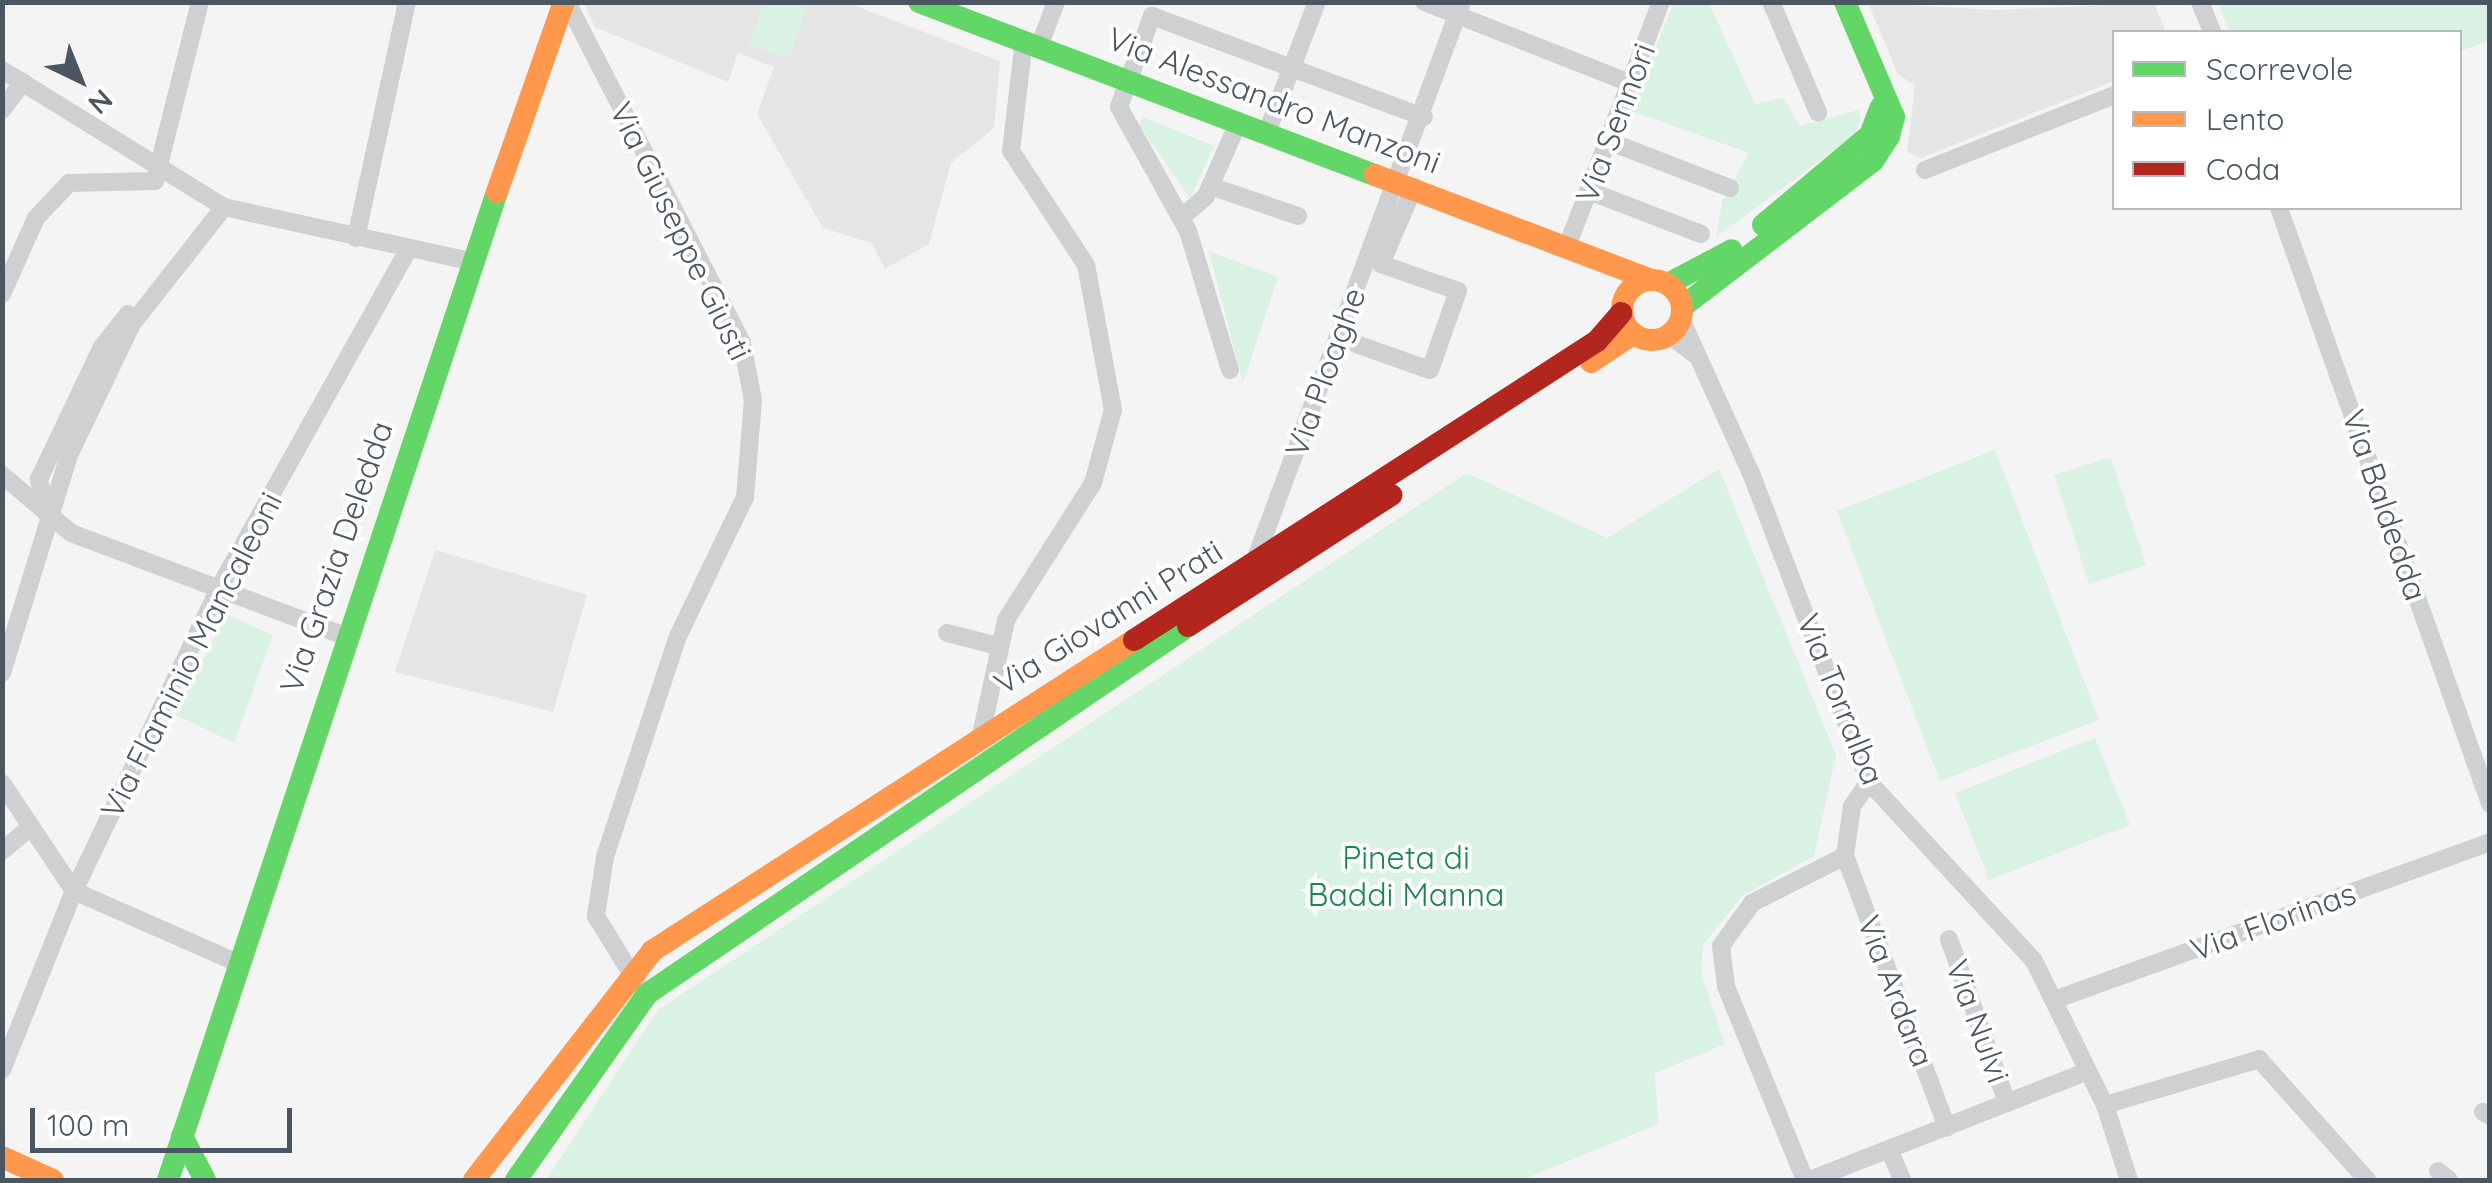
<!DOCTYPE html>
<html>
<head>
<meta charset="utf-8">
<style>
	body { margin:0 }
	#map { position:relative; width:2492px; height:1183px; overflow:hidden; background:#f4f4f4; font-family:Quicksand,sans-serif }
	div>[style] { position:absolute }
	.education>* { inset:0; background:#e6e5e6 }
	.green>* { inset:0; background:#d9f2e3 }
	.street>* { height:18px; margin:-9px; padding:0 9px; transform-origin:9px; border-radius:9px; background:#ced0d2 }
	.fast>* { height:22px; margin:-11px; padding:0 11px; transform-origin:11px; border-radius:11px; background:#63d668 }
	.slow>* { height:22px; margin:-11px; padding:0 11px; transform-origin:11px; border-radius:11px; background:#ff974d }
	.slow>.ring { margin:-11px; padding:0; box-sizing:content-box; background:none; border:22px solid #ff974d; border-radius:50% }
	.jam>* { height:22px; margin:-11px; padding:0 11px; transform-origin:11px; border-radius:11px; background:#b3261e }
	span { translate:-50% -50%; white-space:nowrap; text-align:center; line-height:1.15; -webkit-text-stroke:8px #fff; paint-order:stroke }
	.street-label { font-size:32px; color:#4a5661 }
	.park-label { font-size:32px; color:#17864f }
	.frame { position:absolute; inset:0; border:5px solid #4a5661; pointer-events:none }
	.legend { position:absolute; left:2112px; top:30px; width:350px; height:180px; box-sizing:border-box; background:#fff; border:2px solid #b7bbc0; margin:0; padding:12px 18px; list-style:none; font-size:30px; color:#4a5661 }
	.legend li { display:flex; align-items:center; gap:20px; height:50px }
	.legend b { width:50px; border:2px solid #b7bbc0 }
	.north { position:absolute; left:30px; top:30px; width:100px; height:100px; -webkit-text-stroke:8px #fff; paint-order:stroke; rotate:137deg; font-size:28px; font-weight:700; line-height:40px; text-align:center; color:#4a5661 }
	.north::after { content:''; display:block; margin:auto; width:35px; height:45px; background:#4a5661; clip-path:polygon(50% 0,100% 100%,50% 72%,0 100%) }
	.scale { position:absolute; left:30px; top:1108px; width:262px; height:45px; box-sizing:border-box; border:5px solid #4a5661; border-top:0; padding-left:12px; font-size:30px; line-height:35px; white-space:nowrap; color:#4a5661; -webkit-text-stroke:8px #fff; paint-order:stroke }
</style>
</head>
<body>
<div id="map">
	<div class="education">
		<i style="clip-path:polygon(584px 3px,848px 3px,1000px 61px,994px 128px,951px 163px,929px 244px,885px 269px,872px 243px,823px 228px,757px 114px,774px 67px,738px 53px,728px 82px,595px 27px)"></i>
		<i style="clip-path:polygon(1868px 3px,1996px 10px,2154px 3px,2166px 32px,2114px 32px,2114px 81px,1921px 158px,1907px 152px,1915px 86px,1898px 74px)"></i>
		<i style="clip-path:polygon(435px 550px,587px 595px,553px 712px,395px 672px)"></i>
	</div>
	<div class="green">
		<i style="clip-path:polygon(764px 2px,808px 3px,789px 58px,749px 45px)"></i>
		<i style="clip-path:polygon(1674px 3px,1709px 3px,1755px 104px,1783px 98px,1800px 126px,1858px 110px,1861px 118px,1855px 135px,1716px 237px,1722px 202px,1749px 153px,1629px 110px)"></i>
		<i style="clip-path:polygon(2218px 3px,2489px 3px,2489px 41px,2460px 51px,2460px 32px,2230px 32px)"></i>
		<i style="clip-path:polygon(1143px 117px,1214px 146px,1190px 198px,1139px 125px)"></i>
		<i style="clip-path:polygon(1209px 251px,1278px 277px,1243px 383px)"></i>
		<i style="clip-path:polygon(1995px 450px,2099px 720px,1940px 781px,1837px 511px)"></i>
		<i style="clip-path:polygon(2111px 457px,2146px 565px,2089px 584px,2054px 475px)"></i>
		<i style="clip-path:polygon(1719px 469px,1836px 755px,1814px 856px,1742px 896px,1703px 945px,1701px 972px,1725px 1044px,1655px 1073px,1658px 1124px,1522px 1180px,546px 1180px,658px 1010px,1467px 473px,1607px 538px)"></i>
		<i style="clip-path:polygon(226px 614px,273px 635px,234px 743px,176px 715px)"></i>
		<i style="clip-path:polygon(2095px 738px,2130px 825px,1989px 880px,1955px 793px)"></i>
	</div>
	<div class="street">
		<i style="left:567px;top:2px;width:383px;rotate:62.8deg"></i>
		<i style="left:742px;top:343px;width:58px;rotate:79.1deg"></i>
		<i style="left:753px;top:400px;width:97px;rotate:94.7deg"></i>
		<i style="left:745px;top:497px;width:154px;rotate:115.7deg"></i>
		<i style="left:678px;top:636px;width:233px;rotate:108.3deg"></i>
		<i style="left:605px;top:857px;width:60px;rotate:98.7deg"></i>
		<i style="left:596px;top:916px;width:79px;rotate:58.5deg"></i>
		<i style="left:1424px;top:2px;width:221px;rotate:21.5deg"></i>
		<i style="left:1771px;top:2px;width:120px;rotate:66.9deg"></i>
		<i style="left:2200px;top:2px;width:32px;rotate:68deg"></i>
		<i style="left:1039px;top:47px;width:48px;rotate:-69.3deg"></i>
		<i style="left:2px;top:70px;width:261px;rotate:31.7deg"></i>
		<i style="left:224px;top:207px;width:252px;rotate:12.4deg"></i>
		<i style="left:2px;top:110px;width:35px;rotate:-53deg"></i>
		<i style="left:1267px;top:132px;width:139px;rotate:-69deg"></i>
		<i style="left:1608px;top:141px;width:131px;rotate:21.1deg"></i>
		<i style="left:1925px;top:170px;width:203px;rotate:-21.6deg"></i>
		<i style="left:1210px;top:186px;width:93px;rotate:18.8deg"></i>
		<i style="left:1589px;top:191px;width:120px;rotate:21deg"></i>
		<i style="left:2279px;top:208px;width:632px;rotate:70.5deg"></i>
		<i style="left:1181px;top:218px;width:33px;rotate:-41deg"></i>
		<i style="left:1206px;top:196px;width:82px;rotate:-66.3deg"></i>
		<i style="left:356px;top:238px;width:241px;rotate:-77.8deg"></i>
		<i style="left:1568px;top:244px;width:259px;rotate:-69deg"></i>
		<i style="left:2px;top:294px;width:83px;rotate:-65.9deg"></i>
		<i style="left:36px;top:218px;width:48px;rotate:-46.7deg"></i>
		<i style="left:69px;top:183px;width:86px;rotate:-1.3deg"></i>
		<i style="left:155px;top:181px;width:185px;rotate:-75.9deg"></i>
		<i style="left:1681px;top:319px;width:169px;rotate:65.6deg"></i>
		<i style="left:1751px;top:473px;width:331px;rotate:69.1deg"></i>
		<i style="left:1869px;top:782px;width:243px;rotate:47.3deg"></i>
		<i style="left:2034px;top:961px;width:161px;rotate:63.8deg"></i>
		<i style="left:2105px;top:1105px;width:79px;rotate:72.3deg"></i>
		<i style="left:1669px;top:335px;width:31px;rotate:37deg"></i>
		<i style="left:1356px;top:344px;width:78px;rotate:19.4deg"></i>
		<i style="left:1430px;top:370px;width:84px;rotate:-70.5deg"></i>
		<i style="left:1458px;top:291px;width:82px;rotate:-160.7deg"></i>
		<i style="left:1381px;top:264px;width:84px;rotate:-66.8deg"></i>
		<i style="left:1230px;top:370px;width:145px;rotate:-106.8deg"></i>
		<i style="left:1188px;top:231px;width:142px;rotate:-119.1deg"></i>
		<i style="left:1119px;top:107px;width:97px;rotate:-70.1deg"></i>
		<i style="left:1152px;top:16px;width:290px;rotate:20.4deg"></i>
		<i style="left:2px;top:475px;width:90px;rotate:40deg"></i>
		<i style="left:71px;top:533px;width:290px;rotate:20.6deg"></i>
		<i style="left:47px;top:514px;width:36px;rotate:-103deg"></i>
		<i style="left:39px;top:479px;width:146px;rotate:-64.5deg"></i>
		<i style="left:102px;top:347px;width:42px;rotate:-51.8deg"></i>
		<i style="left:1254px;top:563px;width:598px;rotate:-69.66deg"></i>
		<i style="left:947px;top:633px;width:53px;rotate:14.3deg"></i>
		<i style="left:2px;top:673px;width:228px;rotate:-72.9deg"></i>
		<i style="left:69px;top:455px;width:145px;rotate:-64.3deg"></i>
		<i style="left:132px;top:324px;width:149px;rotate:-51.8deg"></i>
		<i style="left:981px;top:735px;width:118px;rotate:-77.7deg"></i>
		<i style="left:1006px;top:620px;width:162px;rotate:-57.6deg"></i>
		<i style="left:1093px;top:483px;width:76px;rotate:-74.7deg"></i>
		<i style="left:1113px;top:410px;width:147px;rotate:-100.5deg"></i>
		<i style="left:1086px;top:265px;width:136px;rotate:-123.3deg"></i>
		<i style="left:1011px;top:151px;width:111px;rotate:-83.3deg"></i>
		<i style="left:1869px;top:782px;width:29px;rotate:125deg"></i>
		<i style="left:1852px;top:806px;width:50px;rotate:98deg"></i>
		<i style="left:1845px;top:856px;width:290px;rotate:69.4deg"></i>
		<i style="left:2px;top:783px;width:130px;rotate:56.3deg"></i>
		<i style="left:74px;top:891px;width:179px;rotate:23.7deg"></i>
		<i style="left:2px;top:851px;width:35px;rotate:-40deg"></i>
		<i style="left:1949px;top:939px;width:174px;rotate:70.5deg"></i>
		<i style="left:2057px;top:999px;width:461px;rotate:-19.9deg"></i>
		<i style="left:2px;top:1070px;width:193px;rotate:-68.1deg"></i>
		<i style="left:74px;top:891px;width:334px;rotate:-64.4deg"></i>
		<i style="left:218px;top:590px;width:387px;rotate:-60.8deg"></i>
		<i style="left:2105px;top:1105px;width:161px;rotate:-16.6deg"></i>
		<i style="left:2259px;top:1059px;width:162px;rotate:48.2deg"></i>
		<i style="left:2483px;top:1112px;width:8px;rotate:30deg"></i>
		<i style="left:1889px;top:1149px;width:34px;rotate:67deg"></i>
		<i style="left:2438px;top:1171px;width:14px;rotate:39deg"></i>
		<i style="left:1805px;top:1180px;width:209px;rotate:-112.2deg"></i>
		<i style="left:1726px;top:986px;width:40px;rotate:-97.1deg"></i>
		<i style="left:1721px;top:946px;width:53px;rotate:-54.2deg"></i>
		<i style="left:1752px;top:903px;width:104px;rotate:-26.8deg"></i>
		<i style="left:1810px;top:1180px;width:295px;rotate:-21.4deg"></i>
	</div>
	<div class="fast">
		<i style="left:919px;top:2px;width:488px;rotate:20.8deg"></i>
		<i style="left:1763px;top:225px;width:140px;rotate:-40.1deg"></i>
		<i style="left:1870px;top:135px;width:30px;rotate:-69deg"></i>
		<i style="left:1668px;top:284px;width:72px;rotate:-28deg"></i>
		<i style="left:1682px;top:307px;width:240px;rotate:-37.4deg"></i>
		<i style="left:1873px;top:161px;width:30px;rotate:-57deg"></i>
		<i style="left:1889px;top:136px;width:20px;rotate:-75deg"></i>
		<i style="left:1894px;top:117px;width:125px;rotate:-113.1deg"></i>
		<i style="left:182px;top:1136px;width:50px;rotate:62.4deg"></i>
		<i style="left:168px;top:1180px;width:1041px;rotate:-71.58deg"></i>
		<i style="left:516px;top:1180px;width:228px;rotate:-54.8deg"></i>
		<i style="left:647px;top:994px;width:654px;rotate:-34.22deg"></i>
	</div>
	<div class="slow">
		<i style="left:1375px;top:175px;width:293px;rotate:20.8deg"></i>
		<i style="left:497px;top:192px;width:201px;rotate:-70.6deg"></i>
		<i class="ring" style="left:1622px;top:280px;width:38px;height:38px"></i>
		<i style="left:1591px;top:362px;width:50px;rotate:-33.7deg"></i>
		<i style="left:2px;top:1157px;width:56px;rotate:24.3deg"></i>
		<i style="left:474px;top:1180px;width:290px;rotate:-52.1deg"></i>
		<i style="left:652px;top:951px;width:574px;rotate:-32.83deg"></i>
	</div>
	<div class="jam">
		<i style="left:1188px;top:626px;width:242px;rotate:-32.8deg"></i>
		<i style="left:1134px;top:640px;width:551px;rotate:-32.85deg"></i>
		<i style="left:1597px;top:341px;width:37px;rotate:-49deg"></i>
	</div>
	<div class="street-label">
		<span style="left:1274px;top:100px;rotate:21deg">Via Alessandro Manzoni</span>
		<span style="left:1615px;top:123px;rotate:-69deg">Via Sennori</span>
		<span style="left:681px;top:231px;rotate:64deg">Via Giuseppe Giusti</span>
		<span style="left:1325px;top:372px;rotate:-70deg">Via Ploaghe</span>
		<span style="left:2385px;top:505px;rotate:71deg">Via Baldedda</span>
		<span style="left:336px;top:557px;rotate:-71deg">Via Grazia Deledda</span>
		<span style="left:1108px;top:617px;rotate:-32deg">Via Giovanni Prati</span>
		<span style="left:191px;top:655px;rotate:-63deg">Via Flaminio Mancaleoni</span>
		<span style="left:1841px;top:699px;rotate:68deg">Via Torralba</span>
		<span style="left:2273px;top:921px;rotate:-20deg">Via Florinas</span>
		<span style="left:1896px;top:991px;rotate:69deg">Via Ardara</span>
		<span style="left:1978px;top:1021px;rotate:70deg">Via Nulvi</span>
	</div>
	<div class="park-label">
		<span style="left:1406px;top:876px">Pineta di<br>Baddi Manna</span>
	</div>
	<div class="frame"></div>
	<ul class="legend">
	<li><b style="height:12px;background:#63d668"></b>Scorrevole</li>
	<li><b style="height:12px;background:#ff974d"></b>Lento</li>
	<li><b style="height:12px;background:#b3261e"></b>Coda</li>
	</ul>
	<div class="north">N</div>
	<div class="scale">100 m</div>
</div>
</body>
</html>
